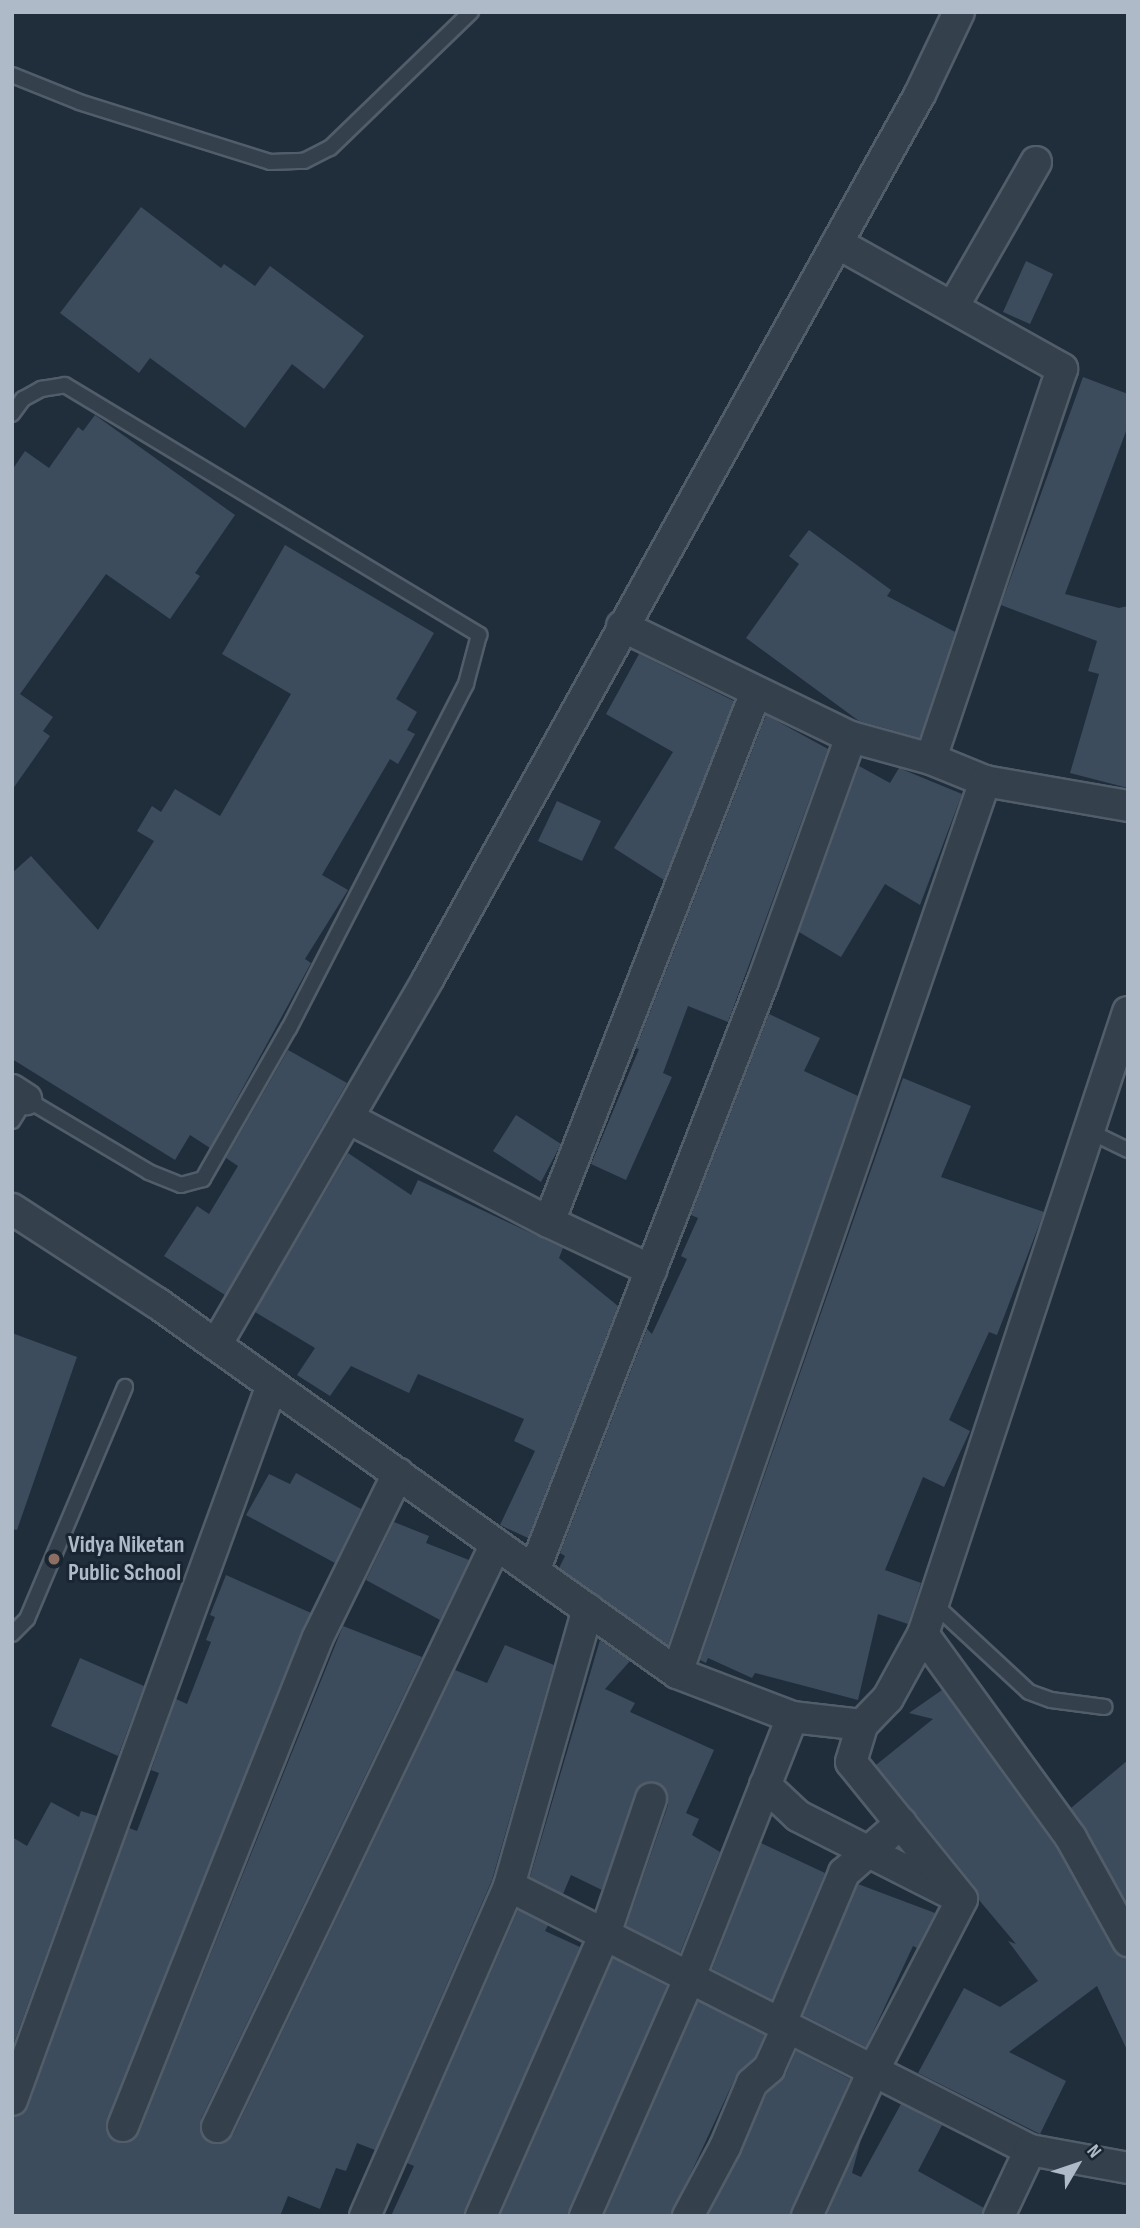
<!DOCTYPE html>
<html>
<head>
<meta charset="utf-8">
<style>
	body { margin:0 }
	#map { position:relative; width:1140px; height:2228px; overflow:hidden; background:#202e3c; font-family:"Sofia Sans Condensed",sans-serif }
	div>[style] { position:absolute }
	.building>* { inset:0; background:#3c4c5c }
	.roads { filter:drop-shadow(2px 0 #525d6a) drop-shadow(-2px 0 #525d6a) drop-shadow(0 2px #525d6a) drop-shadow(0 -2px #525d6a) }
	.lane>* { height:14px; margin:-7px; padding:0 7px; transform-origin:7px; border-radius:7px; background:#34404c }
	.street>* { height:30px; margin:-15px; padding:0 15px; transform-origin:15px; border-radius:15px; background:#34404c }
	.dots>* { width:19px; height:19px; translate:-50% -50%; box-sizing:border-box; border:4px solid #192531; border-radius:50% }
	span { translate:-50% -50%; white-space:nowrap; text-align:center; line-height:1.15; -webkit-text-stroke:6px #192531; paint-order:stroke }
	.poi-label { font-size:24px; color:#afbac8; font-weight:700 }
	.left { translate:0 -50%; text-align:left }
	.frame { position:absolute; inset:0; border:14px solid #afbac8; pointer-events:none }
	.north { position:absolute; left:1042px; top:2130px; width:70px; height:70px; -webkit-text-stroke:5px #192531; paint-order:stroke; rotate:51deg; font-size:19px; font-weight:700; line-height:28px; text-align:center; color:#afbac8 }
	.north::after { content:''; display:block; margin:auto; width:24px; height:32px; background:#afbac8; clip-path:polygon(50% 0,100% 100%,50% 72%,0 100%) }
</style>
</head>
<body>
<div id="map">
	<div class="building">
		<i style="clip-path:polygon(141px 207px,221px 268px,224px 264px,255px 286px,270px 266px,364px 336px,324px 389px,292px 364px,245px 428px,150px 358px,139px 373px,60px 313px)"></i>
		<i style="clip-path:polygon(1026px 261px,1053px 274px,1030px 324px,1003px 312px)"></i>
		<i style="clip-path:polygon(1083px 377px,1128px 394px,1128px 426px,1065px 594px,1119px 608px,1128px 606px,1128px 788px,1070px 773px,1099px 674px,1088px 671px,1097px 641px,1001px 605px)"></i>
		<i style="clip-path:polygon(95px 415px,235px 515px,195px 573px,200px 576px,170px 619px,106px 574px,20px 694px,53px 717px,43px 731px,50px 736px,12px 790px,12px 470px,25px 451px,49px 468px,78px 427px,83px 431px)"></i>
		<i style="clip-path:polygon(809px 530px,891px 590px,887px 596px,955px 632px,920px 738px,859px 721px,746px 638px,799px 564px,789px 556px)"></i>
		<i style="clip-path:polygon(285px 545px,434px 633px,396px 699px,417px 712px,407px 730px,415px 734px,398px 764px,390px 759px,322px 875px,348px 890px,305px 959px,311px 963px,210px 1148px,190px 1135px,175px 1160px,12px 1059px,12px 873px,31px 856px,98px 930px,154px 841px,137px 831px,152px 806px,161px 812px,175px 789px,220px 816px,291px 694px,222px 654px)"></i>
		<i style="clip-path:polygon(639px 654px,734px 701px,664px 880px,614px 848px,673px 752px,606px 714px)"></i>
		<i style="clip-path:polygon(766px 715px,828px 749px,728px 1022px,688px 1006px,663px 1073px,672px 1077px,626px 1180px,591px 1164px,639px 1049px,636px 1048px)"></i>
		<i style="clip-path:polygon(859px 766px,890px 783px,899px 768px,962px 794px,920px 905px,885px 884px,841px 957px,799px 932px)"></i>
		<i style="clip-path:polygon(557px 801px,601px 821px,582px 861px,538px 841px)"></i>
		<i style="clip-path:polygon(769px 1014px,820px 1038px,804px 1071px,858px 1096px,668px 1645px,559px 1568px,565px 1556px,560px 1553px,647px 1329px,652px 1334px,687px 1259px,681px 1256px,698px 1218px,691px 1215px)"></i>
		<i style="clip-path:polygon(288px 1050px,347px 1083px,225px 1295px,164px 1256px,197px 1206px,209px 1214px,238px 1166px,226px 1158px)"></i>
		<i style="clip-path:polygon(903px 1078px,971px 1106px,941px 1177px,1044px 1212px,997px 1335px,989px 1332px,949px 1420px,970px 1431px,944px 1487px,923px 1477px,885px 1570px,921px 1583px,908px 1624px,878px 1614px,858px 1700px,755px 1673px,752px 1678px,708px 1658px,706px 1663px,700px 1660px)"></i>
		<i style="clip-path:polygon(516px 1115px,561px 1144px,541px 1182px,493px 1151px)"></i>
		<i style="clip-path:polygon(348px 1153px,411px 1195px,418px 1180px,563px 1248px,559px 1258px,618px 1306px,528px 1538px,500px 1525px,535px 1451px,514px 1441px,524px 1419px,418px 1374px,409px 1393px,351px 1366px,330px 1396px,297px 1375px,315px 1348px,255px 1312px)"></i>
		<i style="clip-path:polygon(12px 1333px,77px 1357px,17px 1530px,12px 1529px)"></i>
		<i style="clip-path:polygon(296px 1473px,361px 1509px,335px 1563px,246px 1515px,269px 1474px,290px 1484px)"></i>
		<i style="clip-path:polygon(394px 1522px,429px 1536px,426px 1543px,469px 1560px,440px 1620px,366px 1580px)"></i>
		<i style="clip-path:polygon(226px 1575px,311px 1613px,107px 2120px,110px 2137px,126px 2143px,139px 2132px,343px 1626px,422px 1657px,201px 2119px,203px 2137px,219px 2144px,233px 2135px,455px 1670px,487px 1683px,505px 1645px,554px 1665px,492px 1880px,375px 2150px,357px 2143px,346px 2171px,336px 2168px,320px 2209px,288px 2196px,280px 2216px,12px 2216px,12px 2117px,28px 2106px,129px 1828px,137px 1831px,159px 1773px,151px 1770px,176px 1699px,187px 1704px,211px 1642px,206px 1640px,215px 1617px,210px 1615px)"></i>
		<i style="clip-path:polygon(600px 1640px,630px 1661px,605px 1689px,635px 1703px,630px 1712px,714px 1750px,686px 1813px,699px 1819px,692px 1835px,720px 1852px,680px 1953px,626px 1926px,668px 1805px,668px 1795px,657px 1783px,647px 1782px,635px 1793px,602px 1890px,571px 1875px,563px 1894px,530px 1877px)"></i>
		<i style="clip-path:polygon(80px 1658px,144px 1686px,118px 1756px,51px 1726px)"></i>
		<i style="clip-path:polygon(942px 1690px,1056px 1847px,1113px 1949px,1128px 1958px,1128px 2052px,1097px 1986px,1009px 2052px,1066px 2081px,1040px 2134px,918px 2073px,964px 1988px,1000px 2007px,1038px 1981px,1008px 1941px,1016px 1944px,979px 1900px,976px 1888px,876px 1765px,933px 1719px,909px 1713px)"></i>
		<i style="clip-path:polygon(1128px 1760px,1128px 1904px,1071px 1808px)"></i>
		<i style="clip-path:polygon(51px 1802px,79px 1817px,81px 1811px,97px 1816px,12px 2048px,12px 1837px,27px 1846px)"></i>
		<i style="clip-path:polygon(761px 1843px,825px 1873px,772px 2000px,712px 1969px)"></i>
		<i style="clip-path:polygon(858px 1884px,935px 1913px,917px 1948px,913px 1946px,866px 2047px,803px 2015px)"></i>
		<i style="clip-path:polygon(518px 1910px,548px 1925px,545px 1931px,580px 1947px,464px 2216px,391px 2216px,414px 2166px,407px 2163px)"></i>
		<i style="clip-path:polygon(613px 1958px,667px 1986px,568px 2216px,500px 2216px)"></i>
		<i style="clip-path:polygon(698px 2001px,765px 2035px,755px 2057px,736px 2076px,671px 2216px,604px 2216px)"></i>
		<i style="clip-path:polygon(796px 2051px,850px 2079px,790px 2216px,708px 2216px,767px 2093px,785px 2076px)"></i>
		<i style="clip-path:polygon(901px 2104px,942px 2125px,918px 2171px,984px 2208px,982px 2216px,826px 2216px,861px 2139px,852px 2173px,861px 2177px)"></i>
	</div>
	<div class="roads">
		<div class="lane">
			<i style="left:12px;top:75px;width:72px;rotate:21.9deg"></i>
			<i style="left:79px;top:102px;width:200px;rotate:17.4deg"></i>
			<i style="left:270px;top:162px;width:34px;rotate:-2deg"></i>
			<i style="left:304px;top:161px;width:29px;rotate:-27deg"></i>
			<i style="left:330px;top:148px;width:196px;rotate:-44deg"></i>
			<i style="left:12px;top:414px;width:19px;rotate:-54deg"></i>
			<i style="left:23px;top:399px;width:21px;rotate:-29deg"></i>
			<i style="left:41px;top:389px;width:24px;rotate:-9deg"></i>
			<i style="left:65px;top:385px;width:484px;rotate:31.1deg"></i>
			<i style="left:479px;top:635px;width:51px;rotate:104.9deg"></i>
			<i style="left:466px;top:684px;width:387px;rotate:117.2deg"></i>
			<i style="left:289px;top:1028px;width:174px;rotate:119.7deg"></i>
			<i style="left:203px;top:1179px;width:23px;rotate:165deg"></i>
			<i style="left:181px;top:1185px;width:35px;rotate:-158deg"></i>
			<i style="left:149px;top:1172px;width:143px;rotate:-149.3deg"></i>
			<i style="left:26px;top:1099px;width:26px;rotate:122deg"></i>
			<i style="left:1089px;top:1131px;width:43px;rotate:26deg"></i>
			<i style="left:934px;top:1604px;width:129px;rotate:42.8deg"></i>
			<i style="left:1029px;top:1692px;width:23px;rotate:20deg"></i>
			<i style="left:1051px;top:1700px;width:54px;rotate:7.4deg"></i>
			<i style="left:12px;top:1634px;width:21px;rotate:-45deg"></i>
			<i style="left:27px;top:1619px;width:252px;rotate:-67.1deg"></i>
		</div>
		<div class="street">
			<i style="left:837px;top:243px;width:258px;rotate:29.2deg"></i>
			<i style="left:1062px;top:369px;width:411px;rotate:108.6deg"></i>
			<i style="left:931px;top:759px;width:58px;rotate:22.2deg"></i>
			<i style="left:985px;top:781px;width:145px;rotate:9.9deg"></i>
			<i style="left:953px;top:307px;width:167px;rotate:-60.2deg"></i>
			<i style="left:622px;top:626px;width:254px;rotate:25.9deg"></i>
			<i style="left:851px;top:737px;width:83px;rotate:15.4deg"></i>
			<i style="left:1128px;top:1012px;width:655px;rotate:108.24deg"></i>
			<i style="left:923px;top:1634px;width:252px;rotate:54deg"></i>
			<i style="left:1071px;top:1838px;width:118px;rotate:61deg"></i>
			<i style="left:12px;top:1090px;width:17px;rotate:33deg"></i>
			<i style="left:348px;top:1118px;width:226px;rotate:27.4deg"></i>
			<i style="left:549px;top:1222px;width:569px;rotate:-68.67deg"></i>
			<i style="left:12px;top:1209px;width:173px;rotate:33deg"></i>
			<i style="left:157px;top:1303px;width:638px;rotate:35.43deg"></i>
			<i style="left:677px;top:1673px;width:123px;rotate:20.9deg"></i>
			<i style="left:792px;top:1717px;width:70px;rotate:6.5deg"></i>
			<i style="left:862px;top:1725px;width:37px;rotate:-46deg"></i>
			<i style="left:888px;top:1698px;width:73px;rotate:-61.3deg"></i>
			<i style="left:549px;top:1222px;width:113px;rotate:25.2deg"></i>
			<i style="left:216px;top:1345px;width:423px;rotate:-59.9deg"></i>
			<i style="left:428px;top:979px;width:1013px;rotate:-60.93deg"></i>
			<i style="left:920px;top:94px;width:91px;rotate:-64.6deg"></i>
			<i style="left:534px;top:1571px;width:633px;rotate:-68.79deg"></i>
			<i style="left:763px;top:981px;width:259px;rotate:-70.2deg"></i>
			<i style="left:677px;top:1673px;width:944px;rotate:-70.95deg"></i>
			<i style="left:765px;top:1785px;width:45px;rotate:43.2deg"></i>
			<i style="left:798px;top:1816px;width:175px;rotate:26.9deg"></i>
			<i style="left:509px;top:1886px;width:584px;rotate:26.87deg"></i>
			<i style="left:1030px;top:2150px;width:73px;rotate:115.2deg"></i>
			<i style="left:781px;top:2023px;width:163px;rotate:-67.2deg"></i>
			<i style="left:844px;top:1873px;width:76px;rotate:-41.3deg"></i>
			<i style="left:12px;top:2100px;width:761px;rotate:-70.02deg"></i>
			<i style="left:123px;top:2126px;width:526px;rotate:-68.26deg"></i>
			<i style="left:318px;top:1637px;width:182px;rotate:-63.9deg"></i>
			<i style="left:217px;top:2127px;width:646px;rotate:-64.43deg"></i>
			<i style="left:1030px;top:2150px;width:100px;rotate:10.4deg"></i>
			<i style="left:365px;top:2216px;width:360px;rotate:-66.4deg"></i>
			<i style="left:509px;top:1886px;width:288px;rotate:-74.1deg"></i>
			<i style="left:481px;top:2216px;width:308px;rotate:-66.3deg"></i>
			<i style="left:605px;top:1934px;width:143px;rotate:-71.2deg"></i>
			<i style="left:585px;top:2216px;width:264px;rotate:-66.3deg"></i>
			<i style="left:691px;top:1974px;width:276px;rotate:-68.5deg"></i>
			<i style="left:688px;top:2216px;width:78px;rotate:-61.8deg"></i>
			<i style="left:725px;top:2147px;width:69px;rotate:-67.1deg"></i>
			<i style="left:752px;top:2083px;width:23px;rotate:-41deg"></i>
			<i style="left:769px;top:2068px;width:46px;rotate:-65.7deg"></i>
			<i style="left:807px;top:2216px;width:162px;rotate:-65.5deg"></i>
			<i style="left:874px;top:2069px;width:191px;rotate:-62.6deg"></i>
			<i style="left:962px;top:1899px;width:176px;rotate:-129deg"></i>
			<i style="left:851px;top:1762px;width:39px;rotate:-73deg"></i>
		</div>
	</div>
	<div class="dots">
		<i style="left:54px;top:1559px;background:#8d6e63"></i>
	</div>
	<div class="poi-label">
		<span class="left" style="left:68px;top:1559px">Vidya Niketan<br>Public School</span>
	</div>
	<div class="frame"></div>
	<div class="north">N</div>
</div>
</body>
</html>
